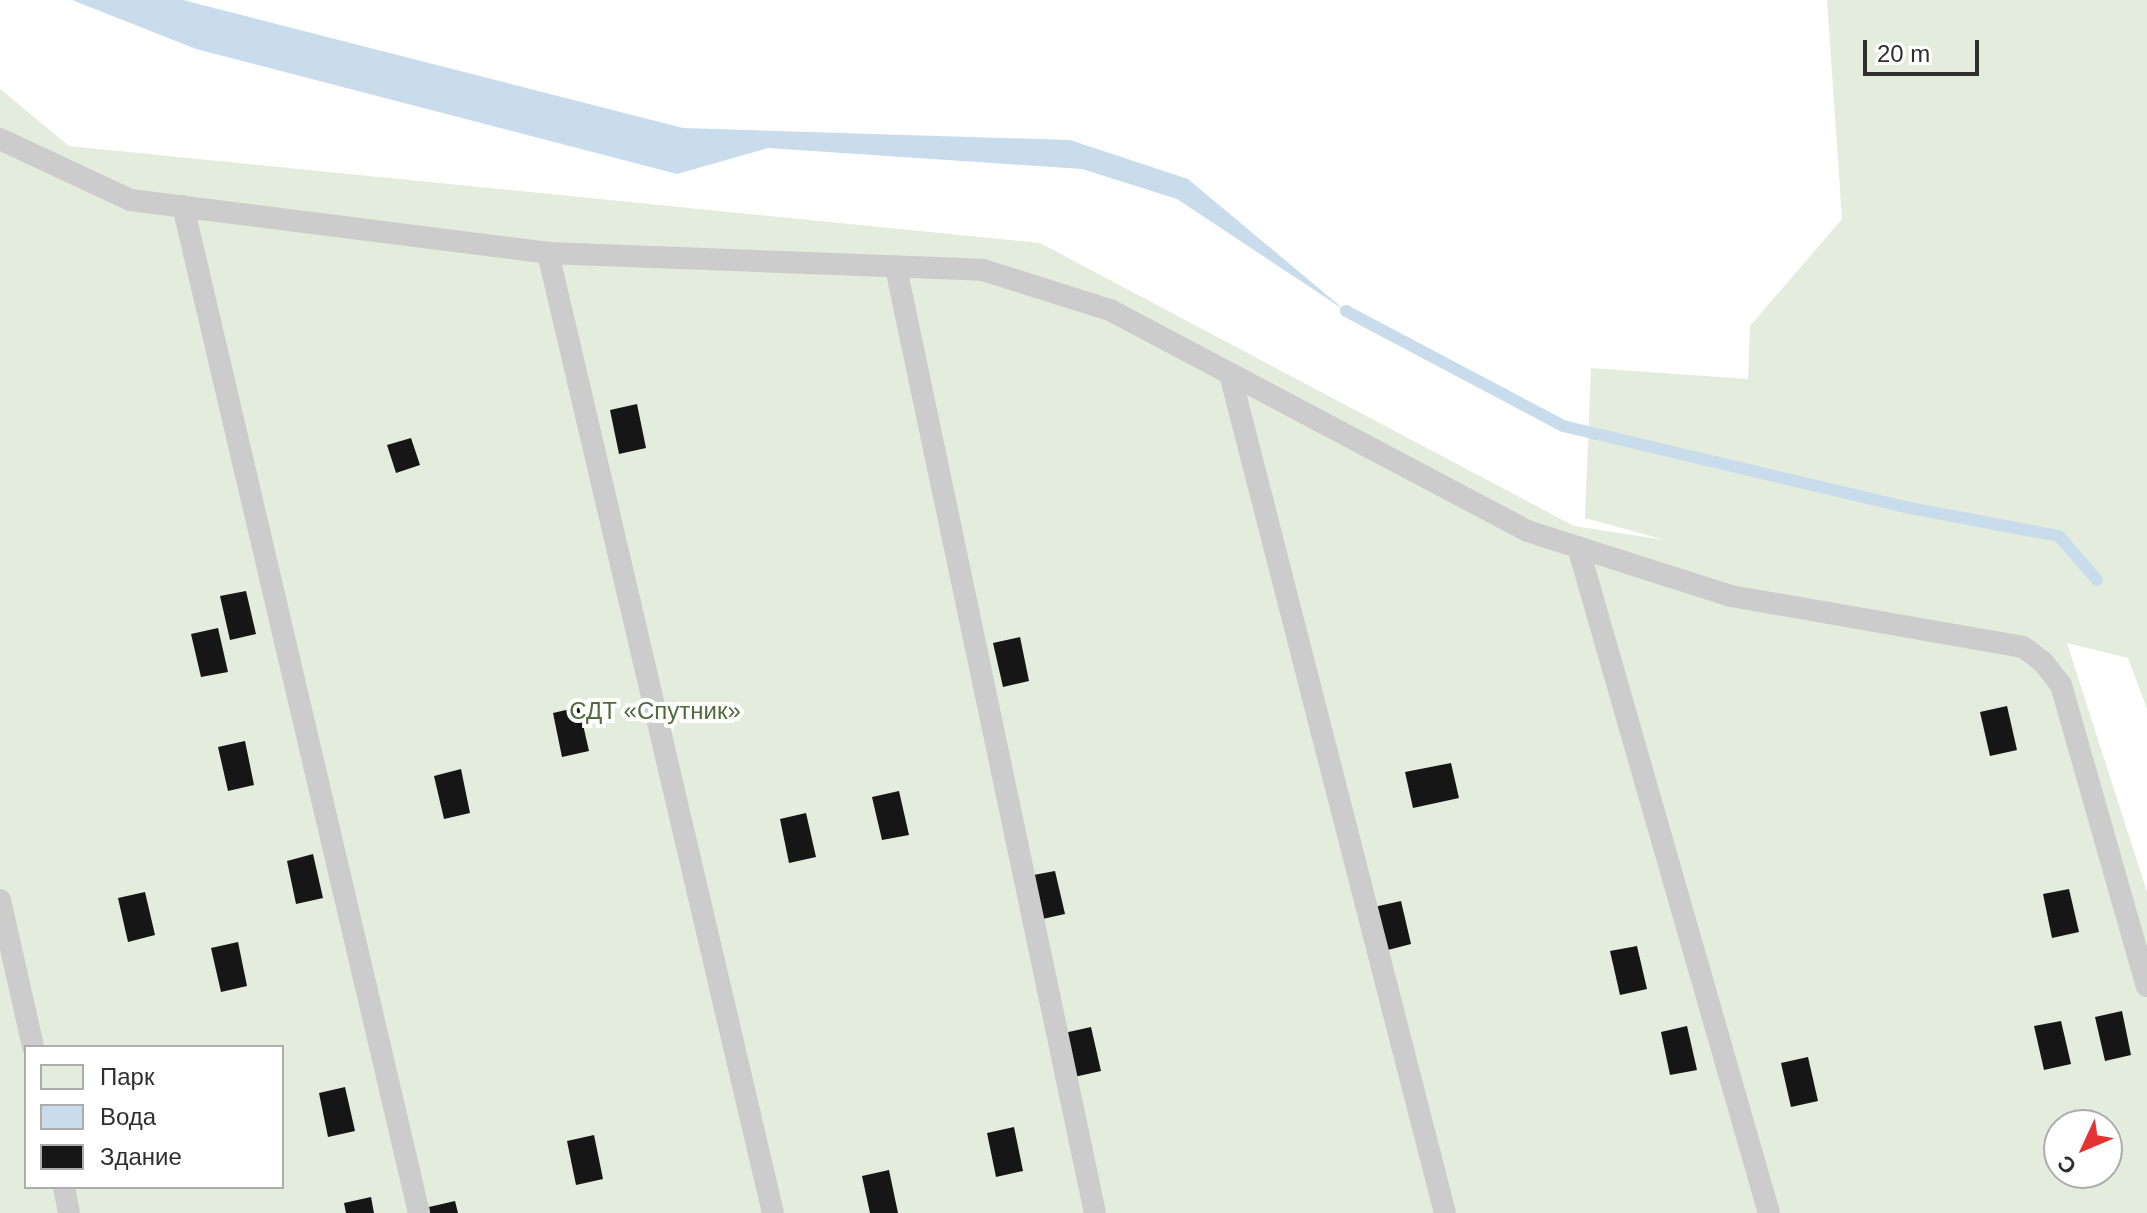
<!DOCTYPE html>
<html>
<head>
<meta charset="utf-8">
<style>
	body { margin:0 }
	#map { position:relative; width:2147px; height:1213px; overflow:hidden; background:#fff; font-family:Helvetica,sans-serif }
	div>[style] { position:absolute }
	.green>* { inset:0; background:#e4ecdd }
	.water>* { inset:0; background:#c9dcec }
	.stream>* { height:12px; margin:-6px; padding:0 6px; transform-origin:6px; border-radius:6px; background:#c9dcec }
	.building>* { inset:0; background:#161616 }
	.lane>* { height:22px; margin:-11px; padding:0 11px; transform-origin:11px; border-radius:11px; background:#ccc }
	span { translate:-50% -50%; white-space:nowrap; text-align:center; line-height:1.15; -webkit-text-stroke:8px #fff; paint-order:stroke }
	.park-label { font-size:24px; color:#4f6b3c }
	.legend { position:absolute; left:24px; top:1045px; width:260px; height:144px; box-sizing:border-box; background:#fff; border:2px solid #acacac; margin:0; padding:10px 14px; list-style:none; font-size:24px; color:#2f2f2f }
	.legend li { display:flex; align-items:center; gap:16px; height:40px }
	.legend b { width:40px; border:2px solid #acacac }
	.north { position:absolute; left:2043px; top:1109px; width:80px; height:80px; box-sizing:border-box; background:#fff; border:2px solid #acacac; border-radius:50%; rotate:226deg; font-size:22px; font-weight:700; line-height:32px; text-align:center; color:#2f2f2f }
	.north::after { content:''; display:block; margin:auto; width:28px; height:36px; background:#e53233; clip-path:polygon(50% 0,100% 100%,50% 72%,0 100%) }
	.scale { position:absolute; left:1863px; top:40px; width:116px; height:36px; box-sizing:border-box; border:4px solid #2f2f2f; border-top:0; padding-left:10px; font-size:24px; line-height:28px; white-space:nowrap; color:#2f2f2f; -webkit-text-stroke:6px #fff; paint-order:stroke }
</style>
</head>
<body>
<div id="map">
	<div class="green">
		<i style="clip-path:polygon(evenodd,1827px 0,2147px 0,2147px 709px,2128px 658px,2067px 643px,2147px 892px,2147px 1213px,0 1213px,0 89px,69px 146px,1040px 243px,1574px 526px,1665px 540px,1585px 518px,1591px 368px,1748px 379px,1750px 326px,1842px 219px,1827px 0,26px 1047px,282px 1047px,282px 1187px,26px 1187px,26px 1047px,1827px 0,2059px 1125px,2107px 1125px,2107px 1173px,2059px 1173px,2059px 1125px)"></i>
	</div>
	<div class="water">
		<i style="clip-path:polygon(72px 0,183px 0,683px 128px,1070px 140px,1188px 179px,1346px 311px,1177px 199px,1082px 169px,768px 148px,677px 174px,196px 49px)"></i>
	</div>
	<div class="stream">
		<i style="left:1346px;top:311px;width:246px;rotate:27.9deg"></i>
		<i style="left:1563px;top:426px;width:351px;rotate:13.3deg"></i>
		<i style="left:1905px;top:507px;width:157px;rotate:10.7deg"></i>
		<i style="left:2059px;top:536px;width:58px;rotate:49.2deg"></i>
	</div>
	<div class="building">
		<i style="clip-path:polygon(637px 404px,646px 448px,619px 454px,610px 410px)"></i>
		<i style="clip-path:polygon(411px 438px,420px 465px,396px 473px,387px 445px)"></i>
		<i style="clip-path:polygon(246px 591px,256px 634px,230px 640px,220px 596px)"></i>
		<i style="clip-path:polygon(218px 628px,228px 672px,201px 677px,191px 634px)"></i>
		<i style="clip-path:polygon(1020px 637px,1029px 681px,1003px 687px,993px 643px)"></i>
		<i style="clip-path:polygon(2007px 706px,2017px 750px,1990px 756px,1980px 712px)"></i>
		<i style="clip-path:polygon(579px 707px,589px 751px,562px 757px,553px 713px)"></i>
		<i style="clip-path:polygon(245px 741px,254px 785px,228px 791px,218px 747px)"></i>
		<i style="clip-path:polygon(1451px 763px,1459px 798px,1413px 808px,1405px 772px)"></i>
		<i style="clip-path:polygon(461px 769px,470px 813px,444px 819px,434px 776px)"></i>
		<i style="clip-path:polygon(899px 791px,909px 835px,882px 840px,872px 797px)"></i>
		<i style="clip-path:polygon(806px 813px,816px 857px,789px 863px,780px 819px)"></i>
		<i style="clip-path:polygon(313px 854px,323px 898px,296px 904px,287px 861px)"></i>
		<i style="clip-path:polygon(1055px 871px,1065px 914px,1038px 920px,1028px 876px)"></i>
		<i style="clip-path:polygon(2069px 889px,2079px 932px,2052px 938px,2043px 894px)"></i>
		<i style="clip-path:polygon(145px 892px,155px 935px,128px 942px,118px 898px)"></i>
		<i style="clip-path:polygon(1401px 901px,1411px 944px,1384px 951px,1374px 907px)"></i>
		<i style="clip-path:polygon(238px 942px,247px 986px,221px 992px,211px 948px)"></i>
		<i style="clip-path:polygon(1637px 946px,1647px 989px,1620px 995px,1610px 951px)"></i>
		<i style="clip-path:polygon(2122px 1011px,2131px 1055px,2105px 1061px,2095px 1017px)"></i>
		<i style="clip-path:polygon(2061px 1021px,2071px 1064px,2044px 1070px,2034px 1026px)"></i>
		<i style="clip-path:polygon(1687px 1026px,1697px 1070px,1670px 1075px,1661px 1032px)"></i>
		<i style="clip-path:polygon(1091px 1027px,1101px 1071px,1074px 1077px,1064px 1033px)"></i>
		<i style="clip-path:polygon(1808px 1057px,1818px 1101px,1791px 1107px,1781px 1063px)"></i>
		<i style="clip-path:polygon(345px 1087px,355px 1131px,328px 1137px,319px 1093px)"></i>
		<i style="clip-path:polygon(1014px 1127px,1023px 1171px,996px 1177px,987px 1133px)"></i>
		<i style="clip-path:polygon(594px 1135px,603px 1179px,576px 1185px,567px 1141px)"></i>
		<i style="clip-path:polygon(889px 1170px,898px 1213px,870px 1213px,862px 1176px)"></i>
		<i style="clip-path:polygon(371px 1197px,374px 1213px,346px 1213px,344px 1203px)"></i>
		<i style="clip-path:polygon(455px 1201px,458px 1213px,430px 1213px,429px 1207px)"></i>
	</div>
	<div class="lane">
		<i style="left:0;top:139px;width:144px;rotate:25.1deg"></i>
		<i style="left:130px;top:200px;width:421px;rotate:7.2deg"></i>
		<i style="left:548px;top:253px;width:435px;rotate:2.2deg"></i>
		<i style="left:983px;top:270px;width:133px;rotate:17.5deg"></i>
		<i style="left:1110px;top:310px;width:472px;rotate:27.9deg"></i>
		<i style="left:1527px;top:531px;width:214px;rotate:17.7deg"></i>
		<i style="left:1731px;top:596px;width:296px;rotate:9.9deg"></i>
		<i style="left:2023px;top:647px;width:25px;rotate:37deg"></i>
		<i style="left:2043px;top:662px;width:29px;rotate:52deg"></i>
		<i style="left:2061px;top:685px;width:313px;rotate:74.1deg"></i>
		<i style="left:183px;top:206px;width:1034px;rotate:76.81deg"></i>
		<i style="left:548px;top:253px;width:986px;rotate:76.81deg"></i>
		<i style="left:896px;top:268px;width:966px;rotate:78.11deg"></i>
		<i style="left:1230px;top:374px;width:866px;rotate:75.63deg"></i>
		<i style="left:1578px;top:547px;width:693px;rotate:74deg"></i>
		<i style="left:0;top:900px;width:151px;rotate:77.3deg"></i>
		<i style="left:64px;top:1187px;width:26px;rotate:79deg"></i>
	</div>
	<div class="park-label">
		<span style="left:655px;top:711px">СДТ «Спутник»</span>
	</div>
	<ul class="legend">
	<li><b style="height:22px;background:#e4ecdd"></b>Парк</li>
	<li><b style="height:22px;background:#c9dcec"></b>Вода</li>
	<li><b style="height:22px;background:#161616"></b>Здание</li>
	</ul>
	<div class="north">С</div>
	<div class="scale">20 m</div>
</div>
</body>
</html>
